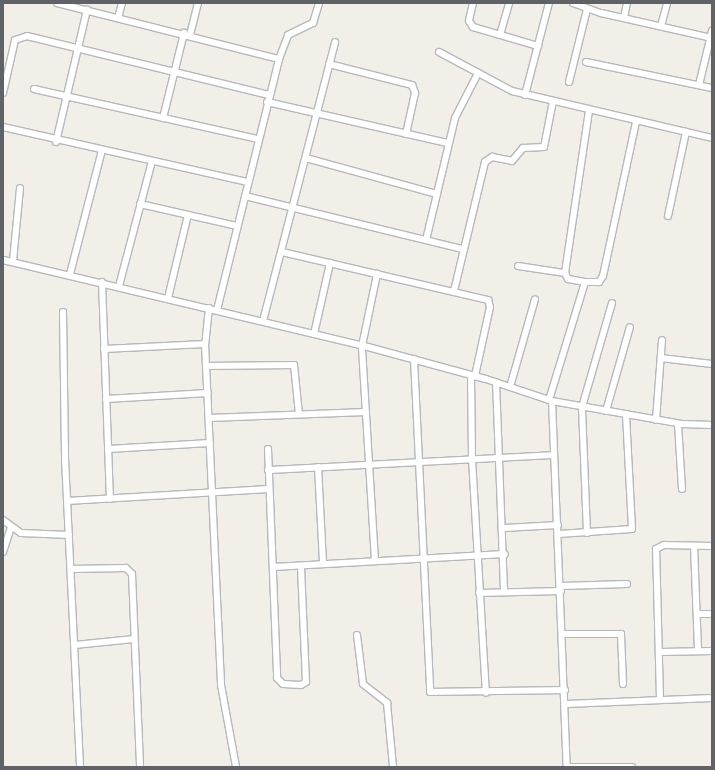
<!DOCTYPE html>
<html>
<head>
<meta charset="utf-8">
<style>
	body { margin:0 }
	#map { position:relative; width:715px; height:770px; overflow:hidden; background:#f1efe8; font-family:"IBM Plex Sans",sans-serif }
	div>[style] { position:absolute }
	.roads { filter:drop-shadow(1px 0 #b5b8bc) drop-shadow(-1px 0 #b5b8bc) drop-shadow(0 1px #b5b8bc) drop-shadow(0 -1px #b5b8bc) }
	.street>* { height:6px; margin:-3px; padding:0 3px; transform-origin:3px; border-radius:3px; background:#fff }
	span { translate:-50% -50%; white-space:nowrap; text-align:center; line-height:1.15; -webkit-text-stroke:3.5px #fff; paint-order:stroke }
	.frame { position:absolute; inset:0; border:4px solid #5f6368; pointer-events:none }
</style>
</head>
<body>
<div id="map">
	<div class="roads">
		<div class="street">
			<i style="left:57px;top:3px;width:229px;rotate:14.2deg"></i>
			<i style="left:473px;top:3px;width:18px;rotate:103deg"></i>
			<i style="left:469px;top:21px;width:7px;rotate:56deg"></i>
			<i style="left:473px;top:27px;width:68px;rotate:16.3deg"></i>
			<i style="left:573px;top:3px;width:30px;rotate:20deg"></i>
			<i style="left:601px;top:13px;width:114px;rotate:12.7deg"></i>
			<i style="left:118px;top:18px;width:16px;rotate:-75deg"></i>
			<i style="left:624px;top:18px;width:15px;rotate:-79deg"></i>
			<i style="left:661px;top:26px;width:24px;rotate:-75deg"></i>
			<i style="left:190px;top:35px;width:33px;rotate:-76deg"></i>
			<i style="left:500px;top:35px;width:33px;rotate:-74deg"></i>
			<i style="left:439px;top:52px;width:83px;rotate:28.1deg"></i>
			<i style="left:512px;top:91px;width:205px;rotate:13.2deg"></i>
			<i style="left:586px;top:62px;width:129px;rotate:11.7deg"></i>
			<i style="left:329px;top:64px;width:86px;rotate:14.2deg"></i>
			<i style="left:412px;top:85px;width:9px;rotate:69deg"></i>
			<i style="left:415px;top:93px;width:42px;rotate:102.4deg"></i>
			<i style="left:569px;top:82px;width:75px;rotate:-76.1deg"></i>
			<i style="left:699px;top:85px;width:56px;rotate:-76.5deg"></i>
			<i style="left:34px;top:89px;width:230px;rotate:12.6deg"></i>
			<i style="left:3px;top:93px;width:54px;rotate:-77.2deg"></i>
			<i style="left:15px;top:40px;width:13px;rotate:-18deg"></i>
			<i style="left:27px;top:36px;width:249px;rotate:13.7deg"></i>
			<i style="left:525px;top:95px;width:95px;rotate:-75.4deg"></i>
			<i style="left:267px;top:102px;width:186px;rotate:12.8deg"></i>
			<i style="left:163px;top:118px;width:88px;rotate:-76.1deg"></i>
			<i style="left:3px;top:127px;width:251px;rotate:12.7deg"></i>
			<i style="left:56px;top:142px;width:136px;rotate:-76.8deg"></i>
			<i style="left:306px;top:158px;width:136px;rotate:15.4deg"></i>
			<i style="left:245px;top:196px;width:224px;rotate:13.7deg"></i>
			<i style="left:140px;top:204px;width:99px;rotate:12.8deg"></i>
			<i style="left:668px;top:216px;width:86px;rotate:-77.9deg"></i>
			<i style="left:426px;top:240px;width:125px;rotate:-76.6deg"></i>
			<i style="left:455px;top:118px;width:51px;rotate:-62.9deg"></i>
			<i style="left:282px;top:252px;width:212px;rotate:13.1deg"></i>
			<i style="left:488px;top:300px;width:7px;rotate:74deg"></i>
			<i style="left:490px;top:307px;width:71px;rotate:102.3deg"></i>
			<i style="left:3px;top:260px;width:375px;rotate:13.4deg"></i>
			<i style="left:368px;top:347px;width:122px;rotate:15.2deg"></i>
			<i style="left:486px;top:379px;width:70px;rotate:18.4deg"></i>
			<i style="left:552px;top:401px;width:133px;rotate:10deg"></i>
			<i style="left:683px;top:424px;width:29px;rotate:2deg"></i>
			<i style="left:13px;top:261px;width:73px;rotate:-84.5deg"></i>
			<i style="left:518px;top:266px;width:48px;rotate:8.5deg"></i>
			<i style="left:70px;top:274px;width:128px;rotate:-75.5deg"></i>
			<i style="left:102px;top:282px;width:217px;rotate:87.9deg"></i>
			<i style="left:585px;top:282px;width:17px;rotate:-170deg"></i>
			<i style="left:568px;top:279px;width:7px;rotate:-117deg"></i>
			<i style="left:565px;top:273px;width:164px;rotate:-81.6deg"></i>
			<i style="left:119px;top:286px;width:129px;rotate:-75.2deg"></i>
			<i style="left:454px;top:291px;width:133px;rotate:-76.5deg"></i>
			<i style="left:485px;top:162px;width:9px;rotate:-36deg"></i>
			<i style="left:492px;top:157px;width:20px;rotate:11deg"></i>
			<i style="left:512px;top:161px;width:17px;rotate:-50deg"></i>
			<i style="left:523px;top:148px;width:21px;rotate:-3deg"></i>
			<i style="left:544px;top:147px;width:47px;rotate:-78.9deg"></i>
			<i style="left:168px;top:298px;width:85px;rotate:-76.5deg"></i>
			<i style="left:209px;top:308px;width:36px;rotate:96deg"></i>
			<i style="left:205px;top:344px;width:341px;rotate:87.3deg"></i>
			<i style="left:221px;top:685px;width:83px;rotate:79.6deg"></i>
			<i style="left:217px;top:310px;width:259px;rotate:-76.1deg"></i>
			<i style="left:279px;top:59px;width:26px;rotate:-69deg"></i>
			<i style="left:288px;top:35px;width:28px;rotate:-26deg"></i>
			<i style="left:313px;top:23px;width:21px;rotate:-73deg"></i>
			<i style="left:63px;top:312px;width:147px;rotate:89.2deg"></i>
			<i style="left:65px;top:459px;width:308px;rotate:87.2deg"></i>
			<i style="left:263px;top:321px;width:288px;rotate:-75.5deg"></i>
			<i style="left:314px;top:334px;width:73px;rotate:-77.3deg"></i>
			<i style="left:104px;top:349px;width:101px;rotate:-2.8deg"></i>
			<i style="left:661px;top:358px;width:51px;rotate:6.7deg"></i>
			<i style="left:414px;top:359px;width:333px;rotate:87.2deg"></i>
			<i style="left:430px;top:692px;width:135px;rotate:-0.8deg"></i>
			<i style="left:206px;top:366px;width:88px;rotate:-0.7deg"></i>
			<i style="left:294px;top:365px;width:49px;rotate:84.2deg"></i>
			<i style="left:471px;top:375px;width:84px;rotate:89.3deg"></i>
			<i style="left:472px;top:459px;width:234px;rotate:86.6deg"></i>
			<i style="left:496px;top:382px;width:210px;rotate:87.8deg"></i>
			<i style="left:510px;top:387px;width:91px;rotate:-74.1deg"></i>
			<i style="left:106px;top:399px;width:102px;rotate:-3.4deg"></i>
			<i style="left:549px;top:400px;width:123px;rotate:-73deg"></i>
			<i style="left:585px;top:282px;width:14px"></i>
			<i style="left:599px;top:282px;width:7px;rotate:-56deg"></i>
			<i style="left:603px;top:276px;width:157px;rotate:-77.9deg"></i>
			<i style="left:552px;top:401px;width:366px;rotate:87.7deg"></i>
			<i style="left:606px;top:411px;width:87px;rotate:-74.1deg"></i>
			<i style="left:209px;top:418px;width:157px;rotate:-2.2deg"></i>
			<i style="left:656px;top:420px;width:80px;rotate:-85.7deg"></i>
			<i style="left:678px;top:424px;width:65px;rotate:86.5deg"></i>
			<i style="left:108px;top:449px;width:102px;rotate:-3.4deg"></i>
			<i style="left:268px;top:449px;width:229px;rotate:87.7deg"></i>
			<i style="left:277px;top:678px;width:8px;rotate:45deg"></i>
			<i style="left:283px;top:684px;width:18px;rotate:3deg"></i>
			<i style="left:301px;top:685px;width:6px;rotate:-31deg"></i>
			<i style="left:306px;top:682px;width:116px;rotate:-92.5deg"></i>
			<i style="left:318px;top:467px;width:97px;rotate:87deg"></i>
			<i style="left:268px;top:470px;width:286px;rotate:-3deg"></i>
			<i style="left:67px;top:501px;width:202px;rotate:-3.4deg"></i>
			<i style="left:3px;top:520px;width:22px;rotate:36deg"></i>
			<i style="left:21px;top:533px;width:48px;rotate:2.4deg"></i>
			<i style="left:505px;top:528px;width:53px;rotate:-3.2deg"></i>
			<i style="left:587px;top:533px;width:126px;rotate:-92.3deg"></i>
			<i style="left:582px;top:407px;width:108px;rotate:-73.9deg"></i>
			<i style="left:559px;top:534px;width:73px;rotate:-3.9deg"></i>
			<i style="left:632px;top:529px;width:115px;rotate:-93deg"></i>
			<i style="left:694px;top:546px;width:105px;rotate:87.8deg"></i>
			<i style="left:3px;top:552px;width:26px;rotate:-72deg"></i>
			<i style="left:375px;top:561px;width:215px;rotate:-93.5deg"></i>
			<i style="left:362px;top:346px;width:74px;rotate:-78.2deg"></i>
			<i style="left:273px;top:567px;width:232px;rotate:-3.2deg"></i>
			<i style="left:71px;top:569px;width:55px;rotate:-1deg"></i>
			<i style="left:126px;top:568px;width:8px;rotate:45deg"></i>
			<i style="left:132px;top:574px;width:193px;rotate:87.6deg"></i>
			<i style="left:561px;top:586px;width:66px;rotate:-1.7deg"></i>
			<i style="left:479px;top:593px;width:82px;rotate:-1.4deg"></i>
			<i style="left:697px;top:614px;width:15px"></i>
			<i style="left:563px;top:634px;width:58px"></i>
			<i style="left:621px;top:634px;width:50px;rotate:87.7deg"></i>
			<i style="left:357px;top:635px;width:49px;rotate:83deg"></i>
			<i style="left:363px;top:684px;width:31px;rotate:38deg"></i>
			<i style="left:387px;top:703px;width:64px;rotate:84.6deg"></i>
			<i style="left:75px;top:645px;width:59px;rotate:-5.8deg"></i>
			<i style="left:660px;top:652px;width:52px;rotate:-1.1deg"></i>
			<i style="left:660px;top:699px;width:150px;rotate:-91.5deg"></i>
			<i style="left:656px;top:549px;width:9px;rotate:-27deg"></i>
			<i style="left:664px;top:545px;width:48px;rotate:1.2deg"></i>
			<i style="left:566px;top:704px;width:146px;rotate:-2.4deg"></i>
			<i style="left:567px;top:767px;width:65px"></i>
		</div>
	</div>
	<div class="frame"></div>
</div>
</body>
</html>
